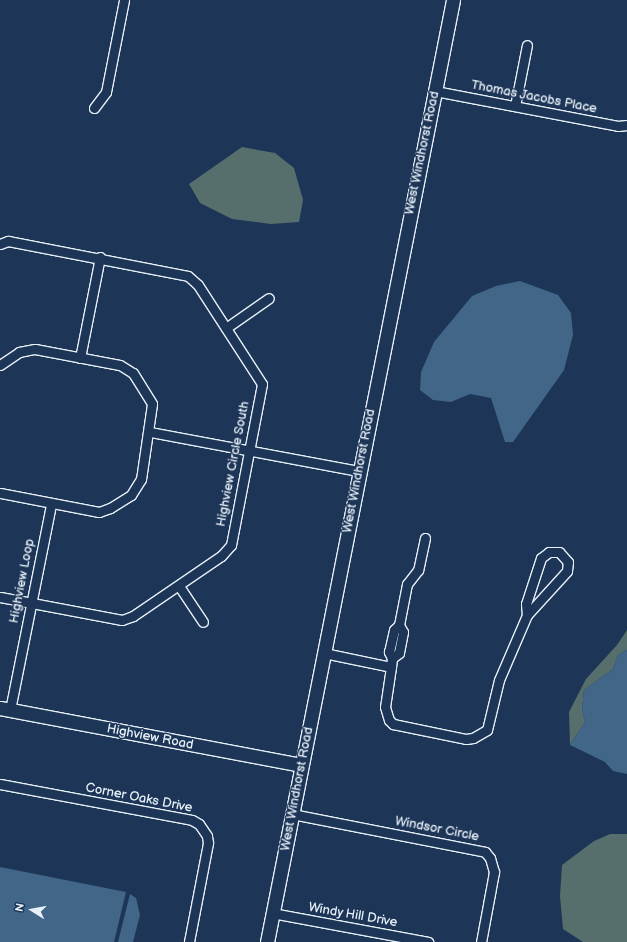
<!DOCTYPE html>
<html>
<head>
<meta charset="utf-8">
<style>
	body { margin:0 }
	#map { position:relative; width:627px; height:942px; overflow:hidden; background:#1d3557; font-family:"Balsamiq Sans",sans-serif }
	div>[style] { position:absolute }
	.green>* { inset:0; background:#566f6c }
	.water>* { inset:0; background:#416688 }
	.roads { filter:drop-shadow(1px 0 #e8f1f8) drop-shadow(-1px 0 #e8f1f8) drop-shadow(0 1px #e8f1f8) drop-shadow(0 -1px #e8f1f8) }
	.street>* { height:9px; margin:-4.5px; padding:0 4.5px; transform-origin:4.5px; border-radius:4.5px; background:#1d3557 }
	.secondary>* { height:13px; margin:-6.5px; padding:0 6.5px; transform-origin:6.5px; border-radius:6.5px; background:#1d3557 }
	span { translate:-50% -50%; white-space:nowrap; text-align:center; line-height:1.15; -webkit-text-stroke:3px #1d3557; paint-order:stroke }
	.street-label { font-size:13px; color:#e8f1f8 }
	.north { position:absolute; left:12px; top:890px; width:40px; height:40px; -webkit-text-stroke:3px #1d3557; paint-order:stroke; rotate:281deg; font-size:11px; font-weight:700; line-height:16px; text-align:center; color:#e8f1f8 }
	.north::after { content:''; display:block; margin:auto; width:14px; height:18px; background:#e8f1f8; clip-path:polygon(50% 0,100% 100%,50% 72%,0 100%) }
</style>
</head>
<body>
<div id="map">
	<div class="green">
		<i style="clip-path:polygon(242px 147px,275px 153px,294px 168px,303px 200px,299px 222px,271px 224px,232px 219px,200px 203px,189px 184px)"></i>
		<i style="clip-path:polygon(627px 630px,627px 650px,618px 655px,613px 669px,584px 690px,582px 709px,585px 722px,570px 745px,569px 712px,586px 679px,617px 645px)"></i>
		<i style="clip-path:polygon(610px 834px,627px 834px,627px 942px,583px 942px,563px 929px,560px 896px,562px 865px,594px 841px)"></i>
	</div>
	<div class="water">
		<i style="clip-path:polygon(520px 281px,558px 295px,571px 313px,573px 335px,564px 370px,513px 442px,505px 442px,491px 398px,470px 394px,451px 402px,433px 400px,420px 390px,421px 372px,434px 342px,472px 296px,496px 286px)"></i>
		<i style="clip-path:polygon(627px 650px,627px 774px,613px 771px,605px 762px,570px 745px,585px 722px,582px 709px,584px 690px,613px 669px,618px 655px)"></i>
		<i style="clip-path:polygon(0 867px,126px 892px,114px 942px,0 942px)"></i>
		<i style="clip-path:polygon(130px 894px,136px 898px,140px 915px,133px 942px,118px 942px)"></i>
	</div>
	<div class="roads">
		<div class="street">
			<i style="left:435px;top:91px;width:186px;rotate:10.8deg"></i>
			<i style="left:618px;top:126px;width:9px;rotate:-6deg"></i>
			<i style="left:515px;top:106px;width:62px;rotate:-78.9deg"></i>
			<i style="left:94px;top:108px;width:20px;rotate:-53deg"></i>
			<i style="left:106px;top:92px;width:94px;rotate:-78.9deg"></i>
			<i style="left:0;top:244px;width:9px;rotate:-21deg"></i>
			<i style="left:8px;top:241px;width:183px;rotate:11deg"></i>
			<i style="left:188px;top:276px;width:13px;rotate:42deg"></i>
			<i style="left:198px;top:285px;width:118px;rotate:57.1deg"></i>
			<i style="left:262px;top:384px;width:164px;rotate:100.9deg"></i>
			<i style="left:231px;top:545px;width:15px;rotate:132deg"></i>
			<i style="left:221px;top:556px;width:107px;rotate:145.7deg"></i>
			<i style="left:133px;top:616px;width:12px;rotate:160deg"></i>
			<i style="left:122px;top:620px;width:124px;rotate:-169.3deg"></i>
			<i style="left:226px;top:328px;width:52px;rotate:-34.9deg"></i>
			<i style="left:80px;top:358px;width:103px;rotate:-78.8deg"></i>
			<i style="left:0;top:365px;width:23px;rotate:-34deg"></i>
			<i style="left:19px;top:352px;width:16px;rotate:-11deg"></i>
			<i style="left:35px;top:349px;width:86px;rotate:10.7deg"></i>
			<i style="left:120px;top:365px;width:15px;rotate:32deg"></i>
			<i style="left:133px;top:373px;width:36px;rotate:58deg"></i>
			<i style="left:152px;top:404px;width:76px;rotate:98.3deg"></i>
			<i style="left:141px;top:479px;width:19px;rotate:122deg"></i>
			<i style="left:131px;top:495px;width:25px;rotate:148deg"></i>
			<i style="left:110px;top:508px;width:12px;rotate:160deg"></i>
			<i style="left:99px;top:512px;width:101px;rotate:-169.1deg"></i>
			<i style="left:150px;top:432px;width:213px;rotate:10.6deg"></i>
			<i style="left:425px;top:538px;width:33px;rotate:102deg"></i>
			<i style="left:418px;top:570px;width:18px;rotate:128deg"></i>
			<i style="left:407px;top:584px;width:42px;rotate:101deg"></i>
			<i style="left:399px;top:625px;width:8px;rotate:60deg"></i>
			<i style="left:403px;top:632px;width:21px;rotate:101deg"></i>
			<i style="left:399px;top:653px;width:9px;rotate:144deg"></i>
			<i style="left:392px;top:658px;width:9px;rotate:96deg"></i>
			<i style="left:391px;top:667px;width:40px;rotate:98.5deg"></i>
			<i style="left:385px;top:707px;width:14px;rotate:73deg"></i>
			<i style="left:389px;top:720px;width:6px;rotate:45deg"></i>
			<i style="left:393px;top:724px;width:75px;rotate:11.6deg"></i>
			<i style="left:466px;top:739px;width:7px;rotate:-8deg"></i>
			<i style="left:473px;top:738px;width:16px;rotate:-30deg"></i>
			<i style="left:487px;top:730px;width:51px;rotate:-76.5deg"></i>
			<i style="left:499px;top:680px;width:71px;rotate:-66.7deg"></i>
			<i style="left:527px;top:615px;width:59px;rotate:-47.7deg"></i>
			<i style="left:567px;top:571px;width:9px;rotate:-84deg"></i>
			<i style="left:568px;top:562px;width:13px;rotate:-132deg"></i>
			<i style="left:559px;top:552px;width:10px;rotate:180deg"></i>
			<i style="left:549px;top:552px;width:10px;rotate:143deg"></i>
			<i style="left:541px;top:558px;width:48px;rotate:108.1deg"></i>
			<i style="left:526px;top:604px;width:11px;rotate:85deg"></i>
			<i style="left:179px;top:586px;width:43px;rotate:56.3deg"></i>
			<i style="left:324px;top:653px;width:68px;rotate:11.8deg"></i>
			<i style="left:392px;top:658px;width:7px;rotate:-117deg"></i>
			<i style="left:389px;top:652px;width:23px;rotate:-77deg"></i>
			<i style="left:394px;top:630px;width:7px;rotate:-45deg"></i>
			<i style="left:10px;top:710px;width:210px;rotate:-78.7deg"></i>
			<i style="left:0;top:784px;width:195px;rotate:10.6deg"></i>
			<i style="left:192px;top:820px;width:8px;rotate:30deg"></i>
			<i style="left:199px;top:824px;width:14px;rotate:56deg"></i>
			<i style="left:207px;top:836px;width:7px;rotate:82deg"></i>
			<i style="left:208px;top:843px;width:101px;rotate:100.9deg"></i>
			<i style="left:292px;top:814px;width:197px;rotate:11.1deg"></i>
			<i style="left:485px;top:852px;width:8px;rotate:50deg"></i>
			<i style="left:490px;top:858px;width:15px;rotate:74deg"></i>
			<i style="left:494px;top:872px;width:71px;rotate:100.5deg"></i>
			<i style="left:272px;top:913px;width:159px;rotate:10.5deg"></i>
		</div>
		<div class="secondary">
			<i style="left:0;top:708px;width:306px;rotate:10.7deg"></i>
			<i style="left:267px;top:942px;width:960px;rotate:-78.83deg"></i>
		</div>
	</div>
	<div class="street-label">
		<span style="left:534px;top:97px;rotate:11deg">Thomas Jacobs Place</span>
		<span style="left:422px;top:153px;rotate:-78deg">West Windhorst Road</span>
		<span style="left:233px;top:464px;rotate:-79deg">Highview Circle South</span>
		<span style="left:359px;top:471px;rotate:-79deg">West Windhorst Road</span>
		<span style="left:22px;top:581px;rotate:-79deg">Highview Loop</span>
		<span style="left:150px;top:737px;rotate:11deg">Highview Road</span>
		<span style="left:297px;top:789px;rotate:-79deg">West Windhorst Road</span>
		<span style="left:139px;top:798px;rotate:11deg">Corner Oaks Drive</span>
		<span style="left:437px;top:829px;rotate:11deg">Windsor Circle</span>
		<span style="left:353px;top:915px;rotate:10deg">Windy Hill Drive</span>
	</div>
	<div class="north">N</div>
</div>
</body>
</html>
